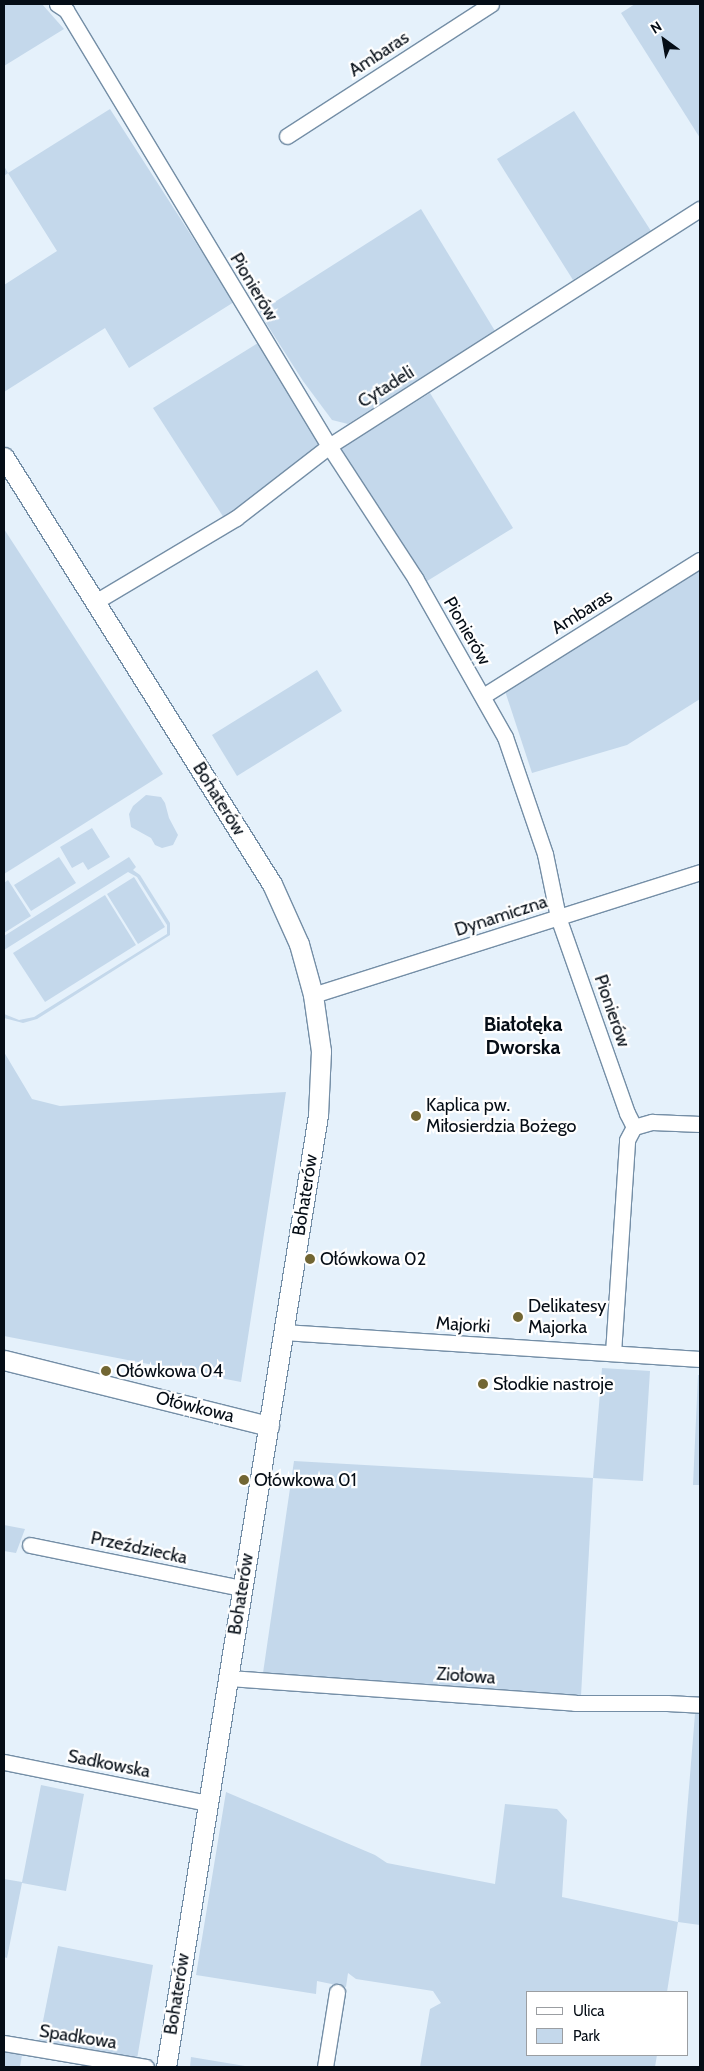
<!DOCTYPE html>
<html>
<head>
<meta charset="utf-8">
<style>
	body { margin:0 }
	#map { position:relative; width:704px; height:2071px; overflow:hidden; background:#e5f1fb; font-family:Cabin,sans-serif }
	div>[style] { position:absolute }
	.green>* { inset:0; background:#c4d8eb }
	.roads { filter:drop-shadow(1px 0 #748ea6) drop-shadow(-1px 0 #748ea6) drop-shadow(0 1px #748ea6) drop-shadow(0 -1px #748ea6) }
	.minor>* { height:15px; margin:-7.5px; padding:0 7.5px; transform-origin:7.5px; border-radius:7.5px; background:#fff }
	.tertiary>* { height:19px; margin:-9.5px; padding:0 9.5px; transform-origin:9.5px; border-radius:9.5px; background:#fff }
	.dots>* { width:14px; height:14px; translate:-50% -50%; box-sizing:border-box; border:2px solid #fff; border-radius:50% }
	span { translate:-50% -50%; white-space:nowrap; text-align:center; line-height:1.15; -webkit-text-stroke:4.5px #fff; paint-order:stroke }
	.street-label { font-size:18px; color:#050d16 }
	.poi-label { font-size:18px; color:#050d16 }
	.left { translate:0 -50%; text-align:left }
	.quarter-label { font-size:20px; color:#050d16; font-weight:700 }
	.frame { position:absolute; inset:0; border:5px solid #050d16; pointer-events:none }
	.legend { position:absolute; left:526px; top:1991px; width:162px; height:65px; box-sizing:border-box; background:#fff; border:1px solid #9b9ea2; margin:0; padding:6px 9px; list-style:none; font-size:15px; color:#050d16 }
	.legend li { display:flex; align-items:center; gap:10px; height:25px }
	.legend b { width:25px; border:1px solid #9b9ea2 }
	.north { position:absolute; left:639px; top:15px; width:50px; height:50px; -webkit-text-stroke:4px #fff; paint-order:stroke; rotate:328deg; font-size:14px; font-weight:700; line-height:20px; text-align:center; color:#050d16 }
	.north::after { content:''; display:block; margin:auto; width:18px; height:22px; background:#050d16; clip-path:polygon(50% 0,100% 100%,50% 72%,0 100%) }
</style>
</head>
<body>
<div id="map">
	<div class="green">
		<i style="clip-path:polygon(4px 4px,42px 4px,64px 29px,4px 66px)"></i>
		<i style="clip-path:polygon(635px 4px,700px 4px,700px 138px,621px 13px)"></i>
		<i style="clip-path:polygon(110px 109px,234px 302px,129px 368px,105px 328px,4px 392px,4px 285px,57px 251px,8px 173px,4px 176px,4px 166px,8px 173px)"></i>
		<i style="clip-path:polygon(574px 111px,651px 231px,573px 280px,497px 159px)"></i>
		<i style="clip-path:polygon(421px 209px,495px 331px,348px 424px,332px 420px,303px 381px,259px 312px)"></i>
		<i style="clip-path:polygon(258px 343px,320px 444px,224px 518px,153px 408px)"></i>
		<i style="clip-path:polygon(430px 393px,513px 528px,424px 583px,340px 449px)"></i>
		<i style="clip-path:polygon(4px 529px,163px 774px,4px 874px)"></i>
		<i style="clip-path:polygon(700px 567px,700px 699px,627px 745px,532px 773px,505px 691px)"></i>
		<i style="clip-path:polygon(317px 670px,342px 711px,237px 776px,212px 735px)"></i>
		<i style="clip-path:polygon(146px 795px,161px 797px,165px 803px,169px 818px,178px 835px,173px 845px,162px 848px,155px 845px,151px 838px,131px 827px,129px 814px,133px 806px)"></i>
		<i style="clip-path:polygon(92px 828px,110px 857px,88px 870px,83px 862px,72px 868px,60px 847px)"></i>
		<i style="clip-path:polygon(59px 857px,76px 883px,31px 911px,14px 885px)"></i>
		<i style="clip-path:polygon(129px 857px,136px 867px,133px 870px,140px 875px,170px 923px,170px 935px,37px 1019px,23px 1023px,4px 1018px,4px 1014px,19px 1020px,34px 1017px,167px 934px,167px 925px,137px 877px,128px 872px,4px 950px,4px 936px)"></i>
		<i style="clip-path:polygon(134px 877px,165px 927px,138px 944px,107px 894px)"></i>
		<i style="clip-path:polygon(8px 880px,31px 916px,4px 933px,4px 883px)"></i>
		<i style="clip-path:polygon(105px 895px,136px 945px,45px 1002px,13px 953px)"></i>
		<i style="clip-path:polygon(4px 1052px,32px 1099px,60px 1106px,286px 1092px,241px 1382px,4px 1336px)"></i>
		<i style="clip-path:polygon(602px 1368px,650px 1371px,643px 1481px,593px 1478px,581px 1696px,263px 1673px,294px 1461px,593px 1478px)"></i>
		<i style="clip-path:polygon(698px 1375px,700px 1375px,700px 1485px,693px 1485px)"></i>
		<i style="clip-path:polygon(4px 1525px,25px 1529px,16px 1553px,4px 1551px)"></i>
		<i style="clip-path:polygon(695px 1714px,700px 1714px,700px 1925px,678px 1922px,667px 1992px,528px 1992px,528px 2055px,657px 2055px,655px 2067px,420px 2067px,430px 2009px,441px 2003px,433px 1991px,356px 1979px,348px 1973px,346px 1987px,317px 1981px,316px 1994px,196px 1975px,226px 1792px,375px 1855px,387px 1863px,495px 1884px,505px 1804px,557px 1809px,567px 1820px,562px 1897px,678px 1922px)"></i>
		<i style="clip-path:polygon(41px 1785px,84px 1794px,66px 1891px,22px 1883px,7px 1958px,4px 1957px,4px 1879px,22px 1882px)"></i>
		<i style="clip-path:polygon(58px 1946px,153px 1965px,137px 2059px,39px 2041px)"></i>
		<i style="clip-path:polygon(4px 2052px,22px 2055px,20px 2067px,4px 2067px)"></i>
		<i style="clip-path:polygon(191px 2057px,251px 2067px,190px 2067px)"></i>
	</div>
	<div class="roads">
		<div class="minor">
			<i style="left:57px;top:4px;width:11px;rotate:34deg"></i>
			<i style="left:66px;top:10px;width:509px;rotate:58.9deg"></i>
			<i style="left:329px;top:446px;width:158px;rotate:56.9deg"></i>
			<i style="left:415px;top:578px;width:183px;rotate:60.5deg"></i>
			<i style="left:505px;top:737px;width:124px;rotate:71.1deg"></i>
			<i style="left:545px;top:854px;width:64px;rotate:78.3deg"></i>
			<i style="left:558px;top:917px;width:208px;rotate:70.6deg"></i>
			<i style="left:627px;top:1113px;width:16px;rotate:63deg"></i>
			<i style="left:287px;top:136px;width:243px;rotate:-32.9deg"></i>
			<i style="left:95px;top:602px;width:164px;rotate:-30.8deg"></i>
			<i style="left:236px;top:518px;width:118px;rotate:-37.7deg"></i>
			<i style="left:329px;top:446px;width:440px;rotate:-32.6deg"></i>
			<i style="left:483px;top:696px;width:256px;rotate:-32.1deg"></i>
			<i style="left:313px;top:995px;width:406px;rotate:-17.6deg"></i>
			<i style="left:634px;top:1127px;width:19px;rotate:-16deg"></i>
			<i style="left:652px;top:1122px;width:48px;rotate:2.4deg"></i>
			<i style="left:283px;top:1332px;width:418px;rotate:3.7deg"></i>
			<i style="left:613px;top:1353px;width:213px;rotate:-86.2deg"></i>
			<i style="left:627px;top:1140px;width:15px;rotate:-62deg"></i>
			<i style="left:30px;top:1545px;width:215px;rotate:11.5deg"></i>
			<i style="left:229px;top:1678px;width:347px;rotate:4.1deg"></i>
			<i style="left:575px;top:1703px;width:92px"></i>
			<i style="left:667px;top:1703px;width:33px;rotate:3deg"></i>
			<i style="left:4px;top:1762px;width:207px;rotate:11.4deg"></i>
			<i style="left:4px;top:2043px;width:144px;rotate:9.6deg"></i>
			<i style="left:325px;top:2067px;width:76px;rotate:-80.9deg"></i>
		</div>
		<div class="tertiary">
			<i style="left:4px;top:457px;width:504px;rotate:57.89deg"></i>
			<i style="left:272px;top:884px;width:66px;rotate:65.8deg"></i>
			<i style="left:299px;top:944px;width:53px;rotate:74.6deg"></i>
			<i style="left:313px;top:995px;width:57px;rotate:81.9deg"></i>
			<i style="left:321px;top:1051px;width:64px;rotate:92.7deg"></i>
			<i style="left:318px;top:1115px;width:964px;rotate:99.07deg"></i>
			<i style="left:4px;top:1360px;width:273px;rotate:14deg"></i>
		</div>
	</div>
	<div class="dots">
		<i style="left:416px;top:1116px;background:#726633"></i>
		<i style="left:310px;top:1259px;background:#726633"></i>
		<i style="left:518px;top:1317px;background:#726633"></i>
		<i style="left:106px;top:1371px;background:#726633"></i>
		<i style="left:483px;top:1384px;background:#726633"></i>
		<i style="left:244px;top:1480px;background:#726633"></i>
	</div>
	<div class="street-label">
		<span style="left:379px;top:54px;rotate:-33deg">Ambaras</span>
		<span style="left:254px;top:287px;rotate:59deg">Pionierów</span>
		<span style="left:386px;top:387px;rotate:-32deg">Cytadeli</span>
		<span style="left:582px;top:612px;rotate:-32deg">Ambaras</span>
		<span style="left:467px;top:631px;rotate:60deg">Pionierów</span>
		<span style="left:219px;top:799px;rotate:58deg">Bohaterów</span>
		<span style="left:501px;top:916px;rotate:-18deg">Dynamiczna</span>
		<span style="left:612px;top:1011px;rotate:71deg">Pionierów</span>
		<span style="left:305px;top:1195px;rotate:-81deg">Bohaterów</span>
		<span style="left:463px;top:1325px;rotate:4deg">Majorki</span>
		<span style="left:195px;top:1407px;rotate:14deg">Ołówkowa</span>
		<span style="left:139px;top:1548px;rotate:12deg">Przeździecka</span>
		<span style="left:241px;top:1594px;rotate:-81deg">Bohaterów</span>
		<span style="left:466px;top:1676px;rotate:4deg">Ziołowa</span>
		<span style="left:109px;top:1764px;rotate:11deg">Sadkowska</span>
		<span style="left:177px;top:1994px;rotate:-81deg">Bohaterów</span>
		<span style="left:78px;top:2037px;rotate:9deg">Spadkowa</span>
	</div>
	<div class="poi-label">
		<span class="left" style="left:426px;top:1116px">Kaplica pw.<br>Miłosierdzia Bożego</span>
		<span class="left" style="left:320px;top:1259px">Ołówkowa 02</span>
		<span class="left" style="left:528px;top:1317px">Delikatesy<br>Majorka</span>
		<span class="left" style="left:116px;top:1371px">Ołówkowa 04</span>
		<span class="left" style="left:493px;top:1384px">Słodkie nastroje</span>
		<span class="left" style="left:254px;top:1480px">Ołówkowa 01</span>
	</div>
	<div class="quarter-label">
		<span style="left:523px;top:1036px">Białołęka<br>Dworska</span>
	</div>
	<div class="frame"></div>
	<ul class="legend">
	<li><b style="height:6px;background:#fff"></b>Ulica</li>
	<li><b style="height:14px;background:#c4d8eb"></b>Park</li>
	</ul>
	<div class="north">N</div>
</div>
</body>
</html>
